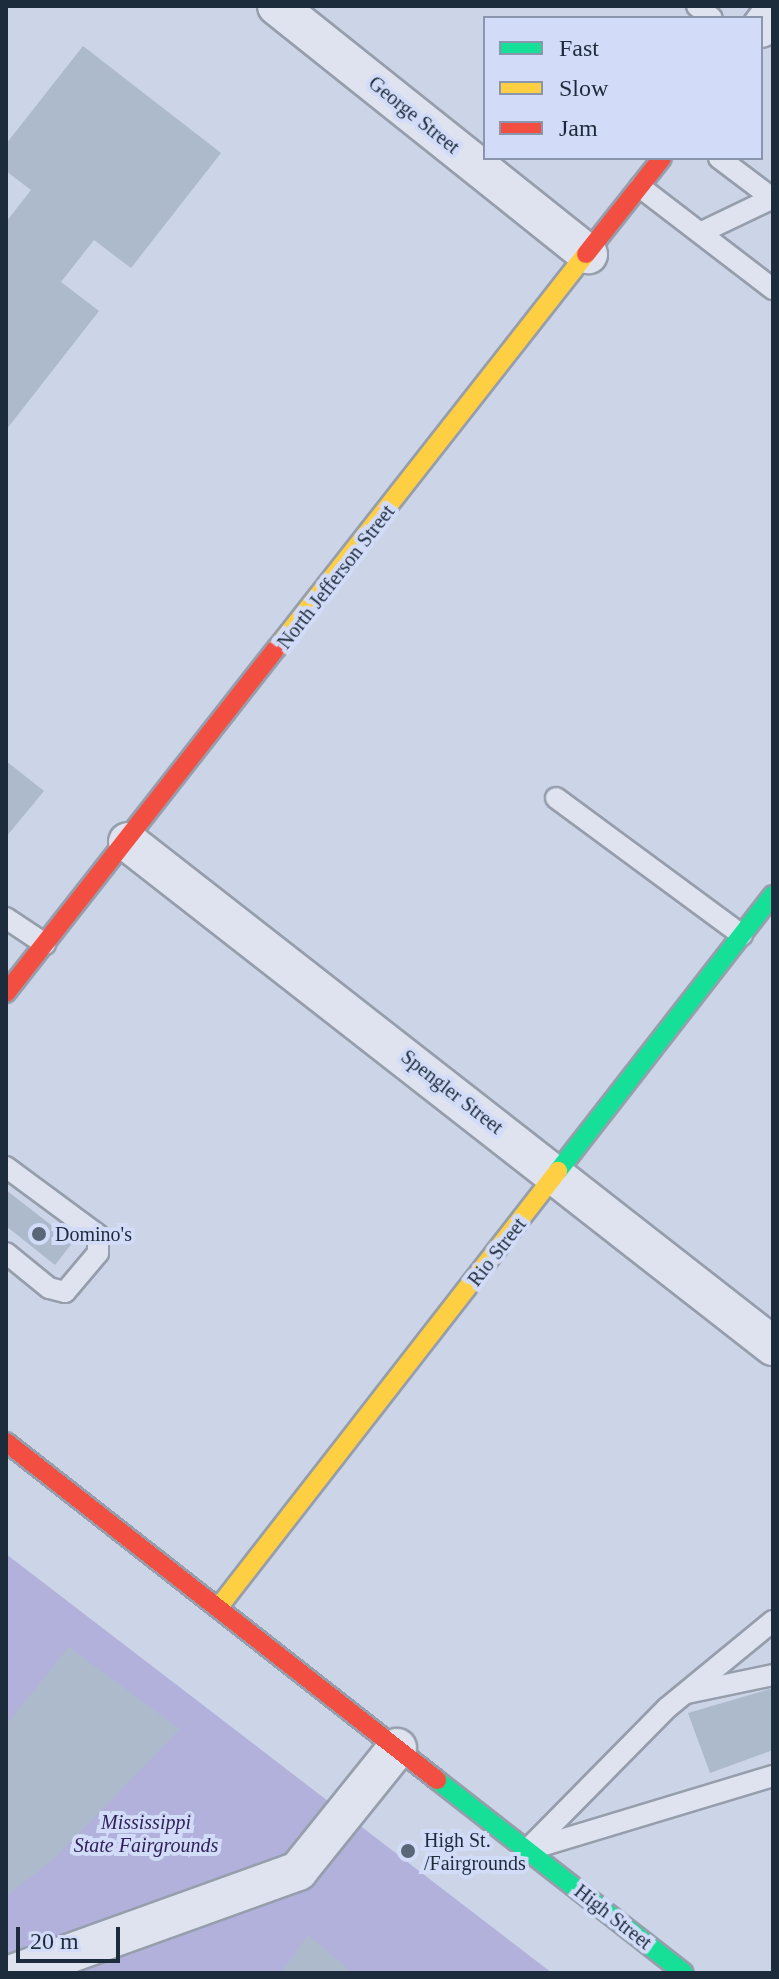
<!DOCTYPE html>
<html>
<head>
<meta charset="utf-8">
<style>
	body { margin:0 }
	#map { position:relative; width:779px; height:1979px; overflow:hidden; background:#ccd4e7; font-family:"Times New Roman",serif }
	div>[style] { position:absolute }
	.green>* { inset:0; background:#b2b1db }
	.building>* { inset:0; background:#adbacb }
	.roads { filter:drop-shadow(2px 0 #969eac) drop-shadow(-2px 0 #969eac) drop-shadow(0 2px #969eac) drop-shadow(0 -2px #969eac) }
	.lane>* { height:20px; margin:-10px; padding:0 10px; transform-origin:10px; border-radius:10px; background:#dfe3ef }
	.street>* { height:38px; margin:-19px; padding:0 19px; transform-origin:19px; border-radius:19px; background:#dfe3ef }
	.fast>* { height:18px; margin:-9px; padding:0 9px; transform-origin:9px; border-radius:9px; background:#16e098 }
	.slow>* { height:18px; margin:-9px; padding:0 9px; transform-origin:9px; border-radius:9px; background:#ffcf43 }
	.jam>* { height:18px; margin:-9px; padding:0 9px; transform-origin:9px; border-radius:9px; background:#f24e42 }
	.dots>* { width:22px; height:22px; translate:-50% -50%; box-sizing:border-box; border:4px solid #d2dcf8; border-radius:50% }
	span { translate:-50% -50%; white-space:nowrap; text-align:center; line-height:1.15; -webkit-text-stroke:8px #d2dcf8; paint-order:stroke }
	.street-label { font-size:20px; color:#1d2c3c }
	.poi-label { font-size:20px; color:#1d2c3c }
	.left { translate:0 -50%; text-align:left }
	.park-label { font-size:20px; color:#31215a; font-style:italic }
	.frame { position:absolute; inset:0; border:8px solid #1d2c3c; pointer-events:none }
	.legend { position:absolute; left:483px; top:16px; width:280px; height:144px; box-sizing:border-box; background:#d2dcf8; border:2px solid #8a96ad; margin:0; padding:10px 14px; list-style:none; font-size:24px; color:#1d2c3c }
	.legend li { display:flex; align-items:center; gap:16px; height:40px }
	.legend b { width:40px; border:2px solid #8a96ad }
	.scale { position:absolute; left:16px; top:1927px; width:104px; height:36px; box-sizing:border-box; border:4px solid #1d2c3c; border-top:0; padding-left:10px; font-size:24px; line-height:28px; white-space:nowrap; color:#1d2c3c; -webkit-text-stroke:6px #d2dcf8; paint-order:stroke }
</style>
</head>
<body>
<div id="map">
	<div class="green">
		<i style="clip-path:polygon(6px 1554px,552px 1973px,6px 1973px)"></i>
	</div>
	<div class="building">
		<i style="clip-path:polygon(83px 46px,221px 153px,131px 268px,94px 240px,61px 282px,99px 311px,6px 430px,6px 222px,31px 190px,6px 171px,6px 144px)"></i>
		<i style="clip-path:polygon(6px 761px,44px 791px,6px 837px)"></i>
		<i style="clip-path:polygon(6px 1190px,73px 1242px,55px 1265px,6px 1226px)"></i>
		<i style="clip-path:polygon(69px 1647px,180px 1729px,55px 1858px,6px 1896px,6px 1725px)"></i>
		<i style="clip-path:polygon(773px 1688px,773px 1750px,710px 1773px,688px 1713px)"></i>
		<i style="clip-path:polygon(308px 1935px,353px 1973px,281px 1973px)"></i>
	</div>
	<div class="roads">
		<div class="lane">
			<i style="left:697px;top:6px;width:19px;rotate:39deg"></i>
			<i style="left:719px;top:158px;width:66px;rotate:37deg"></i>
			<i style="left:640px;top:187px;width:168px;rotate:37.5deg"></i>
			<i style="left:702px;top:232px;width:79px;rotate:-25.6deg"></i>
			<i style="left:556px;top:798px;width:231px;rotate:36.4deg"></i>
			<i style="left:6px;top:918px;width:47px;rotate:33.7deg"></i>
			<i style="left:6px;top:1167px;width:114px;rotate:36.5deg"></i>
			<i style="left:98px;top:1235px;width:18px;rotate:90deg"></i>
			<i style="left:98px;top:1253px;width:51px;rotate:130.2deg"></i>
			<i style="left:65px;top:1292px;width:16px;rotate:-166deg"></i>
			<i style="left:49px;top:1288px;width:55px;rotate:-140.9deg"></i>
			<i style="left:687px;top:1693px;width:88px;rotate:-11.8deg"></i>
			<i style="left:531px;top:1849px;width:253px;rotate:-16.8deg"></i>
			<i style="left:527px;top:1850px;width:199px;rotate:-45.4deg"></i>
			<i style="left:667px;top:1708px;width:137px;rotate:-39.4deg"></i>
		</div>
		<div class="street">
			<i style="left:277px;top:6px;width:398px;rotate:38.6deg"></i>
			<i style="left:761px;top:28px;width:20px;rotate:-53deg"></i>
			<i style="left:128px;top:842px;width:819px;rotate:38deg"></i>
			<i style="left:15px;top:1973px;width:301px;rotate:-19.8deg"></i>
			<i style="left:298px;top:1871px;width:158px;rotate:-51.2deg"></i>
		</div>
		<div class="fast">
			<i style="left:558px;top:1171px;width:350px;rotate:-52.1deg"></i>
			<i style="left:437px;top:1780px;width:313px;rotate:38deg"></i>
		</div>
		<div class="slow">
			<i style="left:276px;top:649px;width:502px;rotate:-51.87deg"></i>
			<i style="left:218px;top:1608px;width:554px;rotate:-52.12deg"></i>
		</div>
		<div class="jam">
			<i style="left:586px;top:254px;width:122px;rotate:-51.6deg"></i>
			<i style="left:6px;top:993px;width:437px;rotate:-51.9deg"></i>
			<i style="left:6px;top:1442px;width:548px;rotate:38.1deg"></i>
		</div>
	</div>
	<div class="dots">
		<i style="left:39px;top:1234px;background:#5a6778"></i>
		<i style="left:408px;top:1851px;background:#5a6778"></i>
	</div>
	<div class="street-label">
		<span style="left:414px;top:115px;rotate:39deg">George Street</span>
		<span style="left:336px;top:577px;rotate:-52deg">North Jefferson Street</span>
		<span style="left:452px;top:1092px;rotate:38deg">Spengler Street</span>
		<span style="left:497px;top:1252px;rotate:-52deg">Rio Street</span>
		<span style="left:613px;top:1917px;rotate:38deg">High Street</span>
	</div>
	<div class="poi-label">
		<span class="left" style="left:55px;top:1234px">Domino's</span>
		<span class="left" style="left:424px;top:1852px">High St.<br>/Fairgrounds</span>
	</div>
	<div class="park-label">
		<span style="left:146px;top:1834px">Mississippi<br>State Fairgrounds</span>
	</div>
	<div class="frame"></div>
	<ul class="legend">
	<li><b style="height:10px;background:#16e098"></b>Fast</li>
	<li><b style="height:10px;background:#ffcf43"></b>Slow</li>
	<li><b style="height:10px;background:#f24e42"></b>Jam</li>
	</ul>
	<div class="scale">20 m</div>
</div>
</body>
</html>
